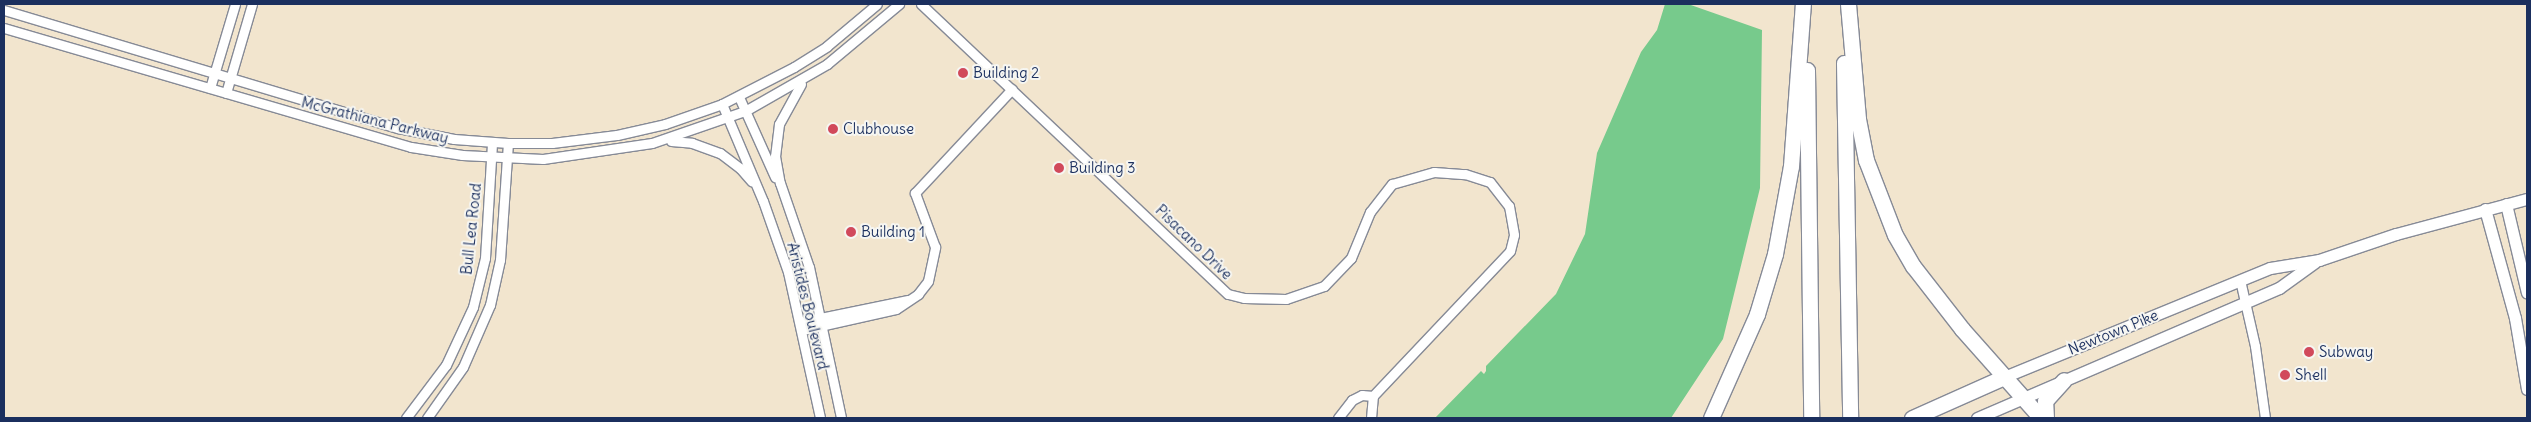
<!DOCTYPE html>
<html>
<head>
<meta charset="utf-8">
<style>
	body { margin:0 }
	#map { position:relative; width:2531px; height:422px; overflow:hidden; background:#f2e5ce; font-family:Delius,sans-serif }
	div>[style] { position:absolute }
	.green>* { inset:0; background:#77ca8c }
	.roads { filter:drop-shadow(1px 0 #868a96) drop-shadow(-1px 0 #868a96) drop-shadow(0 1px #868a96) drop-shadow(0 -1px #868a96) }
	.street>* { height:9px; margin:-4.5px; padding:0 4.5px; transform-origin:4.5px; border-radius:4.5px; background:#fff }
	.secondary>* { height:11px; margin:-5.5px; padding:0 5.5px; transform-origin:5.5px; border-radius:5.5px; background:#fff }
	.highway>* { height:15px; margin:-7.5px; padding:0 7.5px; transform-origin:7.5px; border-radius:7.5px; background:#fff }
	.dots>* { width:14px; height:14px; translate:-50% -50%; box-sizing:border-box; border:2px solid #f6f6f2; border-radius:50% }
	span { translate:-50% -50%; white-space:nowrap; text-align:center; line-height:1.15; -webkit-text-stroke:4px #f6f6f2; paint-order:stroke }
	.poi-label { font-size:15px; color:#1b2f5e }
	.left { translate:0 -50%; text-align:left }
	.street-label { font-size:15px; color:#1b2f5e }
	.frame { position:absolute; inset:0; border:5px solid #1b2f5e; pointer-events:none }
</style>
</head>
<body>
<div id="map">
	<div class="green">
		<i style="clip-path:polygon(1665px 4px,1688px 4px,1762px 30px,1760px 188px,1723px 339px,1671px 418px,1435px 418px,1481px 371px,1484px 374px,1486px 371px,1486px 366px,1556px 294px,1585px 234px,1597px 153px,1641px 52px,1657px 30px)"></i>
	</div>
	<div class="roads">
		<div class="street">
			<i style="left:921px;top:4px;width:422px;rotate:43.4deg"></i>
			<i style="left:1228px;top:294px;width:16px;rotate:14deg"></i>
			<i style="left:1244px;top:298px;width:42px;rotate:1.4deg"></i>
			<i style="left:1286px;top:299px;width:40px;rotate:-18.9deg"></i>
			<i style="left:1324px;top:286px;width:39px;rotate:-46deg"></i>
			<i style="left:1351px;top:258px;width:50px;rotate:-67.6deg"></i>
			<i style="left:1370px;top:212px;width:36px;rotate:-52deg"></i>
			<i style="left:1392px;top:184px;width:44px;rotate:-15.9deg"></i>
			<i style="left:1434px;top:172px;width:31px;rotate:4deg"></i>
			<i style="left:1465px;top:174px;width:26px;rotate:18deg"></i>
			<i style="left:1490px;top:182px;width:31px;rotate:52deg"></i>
			<i style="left:1509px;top:206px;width:29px;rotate:80deg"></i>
			<i style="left:1514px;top:235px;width:16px;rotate:104deg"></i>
			<i style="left:1510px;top:251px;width:199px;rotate:133.4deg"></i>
			<i style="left:4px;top:10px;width:411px;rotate:16.7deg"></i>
			<i style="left:398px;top:128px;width:57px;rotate:11.1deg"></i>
			<i style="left:454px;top:139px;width:54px;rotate:4.2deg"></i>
			<i style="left:508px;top:143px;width:44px"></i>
			<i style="left:552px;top:143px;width:65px;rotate:-7deg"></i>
			<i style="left:617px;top:135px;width:49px;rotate:-12.9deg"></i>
			<i style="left:665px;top:124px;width:60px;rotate:-19.3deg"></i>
			<i style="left:722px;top:104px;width:81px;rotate:-27.2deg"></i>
			<i style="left:794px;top:67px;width:39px;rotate:-32deg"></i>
			<i style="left:827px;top:46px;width:65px;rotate:-40deg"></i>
			<i style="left:4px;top:28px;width:424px;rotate:16.3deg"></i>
			<i style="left:411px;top:147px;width:52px;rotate:8.9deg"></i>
			<i style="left:462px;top:155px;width:81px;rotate:2.8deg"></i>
			<i style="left:543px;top:159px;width:110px;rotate:-8.4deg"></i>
			<i style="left:652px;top:143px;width:98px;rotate:-19deg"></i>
			<i style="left:745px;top:111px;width:95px;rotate:-29.8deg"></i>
			<i style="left:827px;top:64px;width:94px;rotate:-39.8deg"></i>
			<i style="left:801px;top:84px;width:46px;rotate:118.8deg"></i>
			<i style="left:779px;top:124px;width:32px;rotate:97deg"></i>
			<i style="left:775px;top:156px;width:27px;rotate:80deg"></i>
			<i style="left:780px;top:183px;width:89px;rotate:71deg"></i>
			<i style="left:809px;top:267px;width:154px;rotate:78deg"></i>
			<i style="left:210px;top:88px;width:88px;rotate:-73.4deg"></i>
			<i style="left:226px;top:93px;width:93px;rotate:-73.7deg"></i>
			<i style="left:739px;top:97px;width:88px;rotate:65.8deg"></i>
			<i style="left:722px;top:104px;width:105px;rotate:67.1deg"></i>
			<i style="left:763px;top:201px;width:75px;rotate:70.6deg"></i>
			<i style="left:788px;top:272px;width:149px;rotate:77.6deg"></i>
			<i style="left:671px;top:141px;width:21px;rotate:5deg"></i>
			<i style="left:692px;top:143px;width:30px;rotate:20deg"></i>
			<i style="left:720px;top:153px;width:25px;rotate:37deg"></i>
			<i style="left:740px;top:168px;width:18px;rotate:49deg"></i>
			<i style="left:2240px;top:280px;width:68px;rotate:77.2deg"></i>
			<i style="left:2255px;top:346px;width:73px;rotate:82.1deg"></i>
			<i style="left:801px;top:322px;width:108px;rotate:-11.7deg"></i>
			<i style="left:802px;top:330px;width:96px;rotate:-12.6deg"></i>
			<i style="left:896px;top:309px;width:27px;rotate:-34deg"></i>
			<i style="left:918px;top:294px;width:16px;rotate:-52deg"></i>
			<i style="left:928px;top:281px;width:35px;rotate:-78deg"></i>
			<i style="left:935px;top:247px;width:58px;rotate:-110.3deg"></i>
			<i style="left:915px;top:193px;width:142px;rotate:-47deg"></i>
			<i style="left:406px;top:418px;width:66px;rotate:-53deg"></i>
			<i style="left:446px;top:365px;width:64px;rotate:-65deg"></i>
			<i style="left:473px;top:307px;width:50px;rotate:-76.2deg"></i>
			<i style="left:485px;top:258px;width:115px;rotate:-86.5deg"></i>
			<i style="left:427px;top:418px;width:62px;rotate:-54.8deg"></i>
			<i style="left:463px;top:367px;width:68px;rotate:-66.5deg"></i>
			<i style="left:490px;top:305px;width:46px;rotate:-77.5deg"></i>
			<i style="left:500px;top:260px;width:117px;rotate:-86.1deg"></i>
			<i style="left:1338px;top:418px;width:23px;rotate:-52deg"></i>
			<i style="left:1352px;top:400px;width:11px;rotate:-27deg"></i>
			<i style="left:1362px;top:395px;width:11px;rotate:5deg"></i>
			<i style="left:1371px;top:418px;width:22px;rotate:-85deg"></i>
		</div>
		<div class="secondary">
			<i style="left:2506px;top:204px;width:91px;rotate:76.7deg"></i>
			<i style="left:2485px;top:209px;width:113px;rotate:74.6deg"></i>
			<i style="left:2515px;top:318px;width:72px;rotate:80.4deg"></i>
			<i style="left:2004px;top:377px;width:287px;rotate:-22.3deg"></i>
			<i style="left:2270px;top:268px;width:50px;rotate:-9.3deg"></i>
			<i style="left:2319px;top:260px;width:81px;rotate:-18.7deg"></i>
			<i style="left:2396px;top:234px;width:136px;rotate:-15deg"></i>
			<i style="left:1977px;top:418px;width:329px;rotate:-23.3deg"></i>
			<i style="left:2279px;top:288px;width:44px;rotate:-35.8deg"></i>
		</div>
		<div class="highway">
			<i style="left:1848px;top:4px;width:115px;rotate:85deg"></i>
			<i style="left:1858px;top:119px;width:42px;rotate:79deg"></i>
			<i style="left:1866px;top:160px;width:80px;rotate:68.9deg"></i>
			<i style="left:1895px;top:235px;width:36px;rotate:60deg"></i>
			<i style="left:1913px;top:266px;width:80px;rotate:52.1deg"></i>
			<i style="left:1962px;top:329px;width:119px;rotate:48.4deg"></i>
			<i style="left:1844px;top:63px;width:355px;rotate:89deg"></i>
			<i style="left:1807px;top:70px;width:348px;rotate:89.3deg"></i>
			<i style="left:1711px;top:418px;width:114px;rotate:-66.1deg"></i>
			<i style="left:1757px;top:314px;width:63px;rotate:-73.3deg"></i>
			<i style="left:1775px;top:254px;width:89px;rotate:-79.7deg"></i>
			<i style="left:1791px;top:166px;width:162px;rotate:-85.8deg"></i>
			<i style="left:1912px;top:418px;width:101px;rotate:-24deg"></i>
			<i style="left:2046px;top:418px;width:17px;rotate:-93deg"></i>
			<i style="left:2045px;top:401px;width:28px;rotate:-48deg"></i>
		</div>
	</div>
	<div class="dots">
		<i style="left:963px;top:73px;background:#d1495b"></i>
		<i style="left:833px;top:129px;background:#d1495b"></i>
		<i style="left:1059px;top:168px;background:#d1495b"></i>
		<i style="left:851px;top:232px;background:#d1495b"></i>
		<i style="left:2309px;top:352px;background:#d1495b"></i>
		<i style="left:2285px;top:375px;background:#d1495b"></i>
	</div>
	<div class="poi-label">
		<span class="left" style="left:973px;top:73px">Building 2</span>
		<span class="left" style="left:843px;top:129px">Clubhouse</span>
		<span class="left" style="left:1069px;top:168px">Building 3</span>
		<span class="left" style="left:861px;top:232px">Building 1</span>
		<span class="left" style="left:2319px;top:352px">Subway</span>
		<span class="left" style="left:2295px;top:375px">Shell</span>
	</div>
	<div class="street-label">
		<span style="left:375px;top:120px;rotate:14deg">McGrathiana Parkway</span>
		<span style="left:471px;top:229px;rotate:-84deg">Bull Lea Road</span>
		<span style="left:1194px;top:242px;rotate:44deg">Pisacano Drive</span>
		<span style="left:808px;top:306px;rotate:76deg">Aristides Boulevard</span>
		<span style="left:2113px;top:332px;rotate:-22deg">Newtown Pike</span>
	</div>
	<div class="frame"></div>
</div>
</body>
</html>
